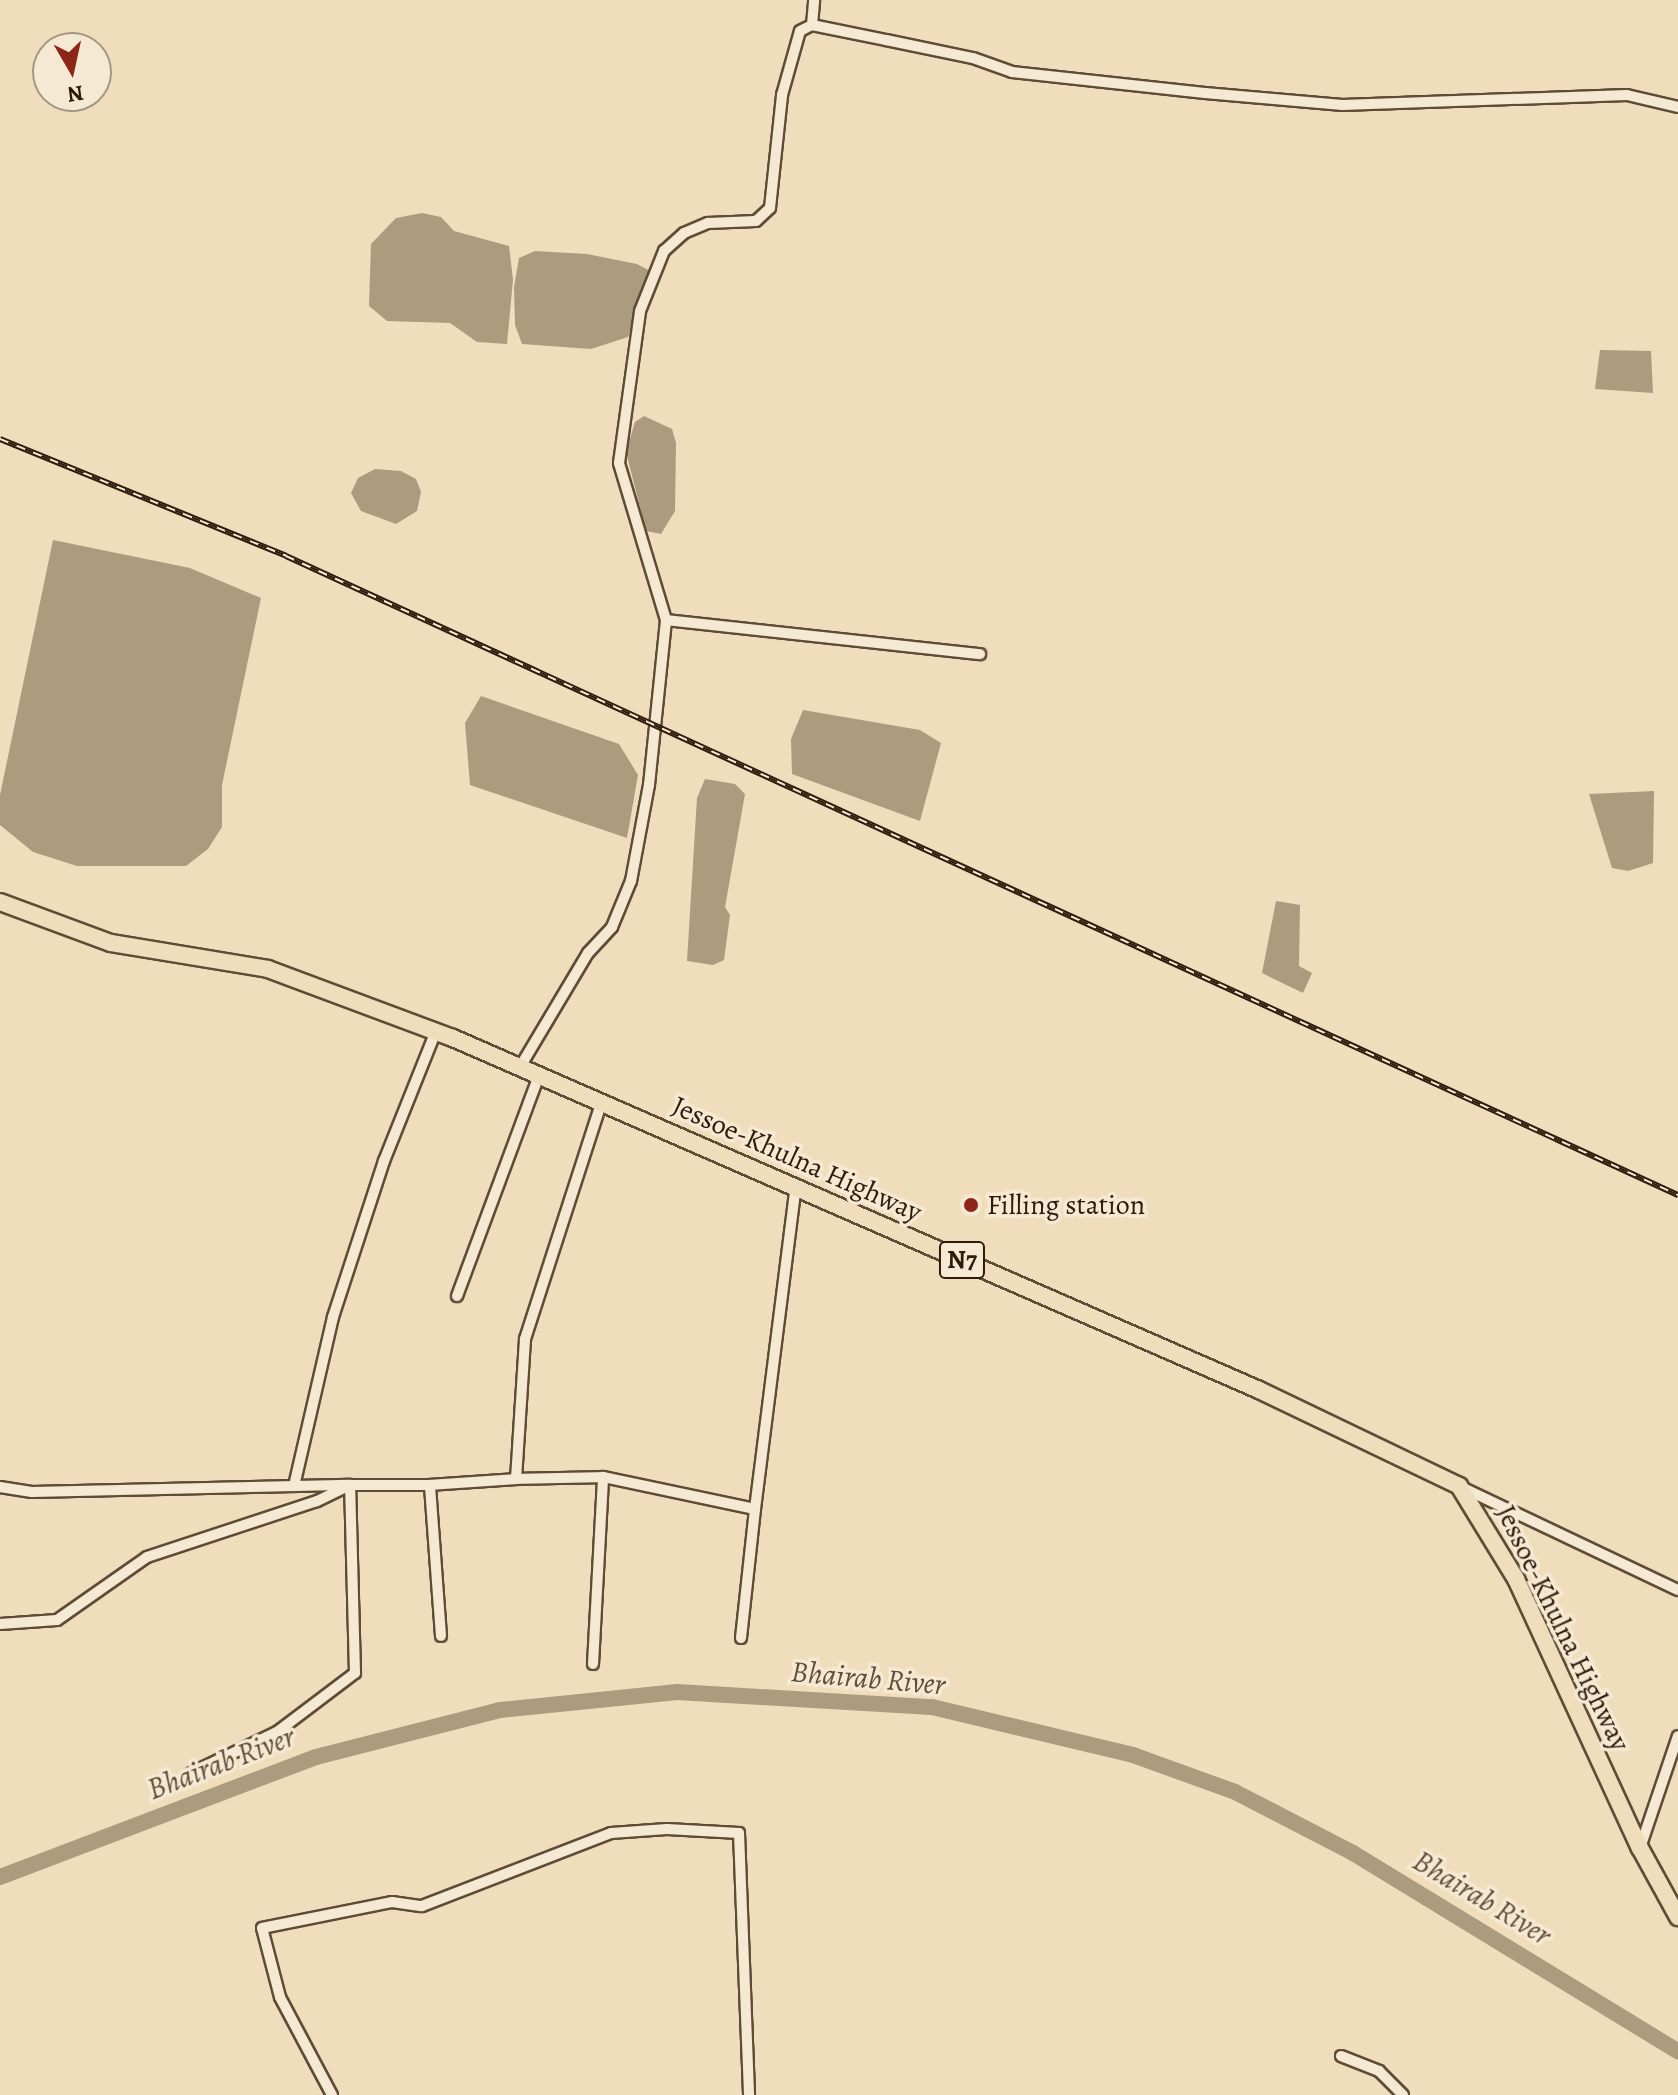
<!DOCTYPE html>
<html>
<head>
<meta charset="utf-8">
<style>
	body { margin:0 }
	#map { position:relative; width:1678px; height:2095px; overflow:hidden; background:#efddbb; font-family:Alegreya,serif }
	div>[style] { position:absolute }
	.water>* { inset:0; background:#ad9b7f }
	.river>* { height:16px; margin:-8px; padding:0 8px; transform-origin:8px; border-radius:8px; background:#ad9b7f }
	.roads { filter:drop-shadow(2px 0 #5e4c37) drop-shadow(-2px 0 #5e4c37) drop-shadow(0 2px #5e4c37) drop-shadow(0 -2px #5e4c37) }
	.minor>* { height:10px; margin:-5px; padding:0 5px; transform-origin:5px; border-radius:5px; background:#f5e9d3 }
	.trunk>* { height:16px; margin:-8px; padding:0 8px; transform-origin:8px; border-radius:8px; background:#efddbb }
	.rail>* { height:6px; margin-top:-3px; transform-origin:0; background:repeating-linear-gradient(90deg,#f5e9d3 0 9px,#2e1b0b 0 18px); box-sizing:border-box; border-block:2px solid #2e1b0b }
	.dots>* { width:22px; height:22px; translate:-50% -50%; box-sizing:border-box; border:4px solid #f5e9d3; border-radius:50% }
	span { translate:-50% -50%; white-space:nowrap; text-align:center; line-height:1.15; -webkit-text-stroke:7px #f5e9d3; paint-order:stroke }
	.shield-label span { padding:2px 6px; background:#f5e9d3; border:2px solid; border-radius:6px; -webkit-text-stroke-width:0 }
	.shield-label { font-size:26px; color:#2e1b0b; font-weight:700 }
	.street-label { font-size:28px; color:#2e1b0b }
	.poi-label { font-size:28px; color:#2e1b0b }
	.left { translate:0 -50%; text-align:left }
	.water-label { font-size:30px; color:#614e39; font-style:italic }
	.north { position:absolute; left:32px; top:32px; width:80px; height:80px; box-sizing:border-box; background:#f5e9d3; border:2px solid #a59783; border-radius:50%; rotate:171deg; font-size:22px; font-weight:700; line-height:32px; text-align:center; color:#2e1b0b }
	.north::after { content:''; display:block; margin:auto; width:28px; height:36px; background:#8f2418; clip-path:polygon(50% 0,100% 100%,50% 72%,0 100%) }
</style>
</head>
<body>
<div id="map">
	<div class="water">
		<i style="clip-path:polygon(422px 213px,441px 217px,454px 231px,509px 246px,513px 280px,507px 344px,477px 342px,450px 323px,387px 321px,369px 306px,371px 244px,396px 218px)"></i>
		<i style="clip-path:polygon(535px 251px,587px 254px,637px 264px,652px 272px,628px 337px,591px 349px,522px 344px,515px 325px,514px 287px,519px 258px)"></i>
		<i style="clip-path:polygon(1600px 350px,1651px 351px,1653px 393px,1595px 389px)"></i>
		<i style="clip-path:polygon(644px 416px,672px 429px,676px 443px,675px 511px,661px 534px,646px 531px,626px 452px,635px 422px)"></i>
		<i style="clip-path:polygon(375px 469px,401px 471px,416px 479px,421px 492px,417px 511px,396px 524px,361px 511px,351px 493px,358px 478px)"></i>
		<i style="clip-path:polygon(53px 540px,190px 568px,261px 598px,222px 785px,222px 827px,208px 849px,186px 866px,77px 866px,33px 852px,0 825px,0 795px)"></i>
		<i style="clip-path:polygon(481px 696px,619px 744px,638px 775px,627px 838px,470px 785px,465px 723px)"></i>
		<i style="clip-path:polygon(803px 710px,920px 730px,941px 743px,920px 821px,792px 774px,791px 739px)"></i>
		<i style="clip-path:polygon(705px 779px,735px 784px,745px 794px,725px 907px,730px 915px,724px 960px,713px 965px,687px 961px,697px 798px)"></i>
		<i style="clip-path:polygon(1654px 791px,1653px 863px,1628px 871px,1612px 868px,1589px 794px)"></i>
		<i style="clip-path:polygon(1276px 901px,1300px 905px,1299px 966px,1312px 973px,1303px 993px,1262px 973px)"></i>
	</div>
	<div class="river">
		<i style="left:0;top:1877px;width:338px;rotate:-20.8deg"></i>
		<i style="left:316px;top:1757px;width:190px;rotate:-14.3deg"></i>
		<i style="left:500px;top:1710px;width:178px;rotate:-5.8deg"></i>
		<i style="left:677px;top:1692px;width:255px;rotate:3.4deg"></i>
		<i style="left:932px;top:1707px;width:207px;rotate:13.4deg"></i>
		<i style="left:1133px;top:1755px;width:109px;rotate:19.9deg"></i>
		<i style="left:1235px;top:1792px;width:133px;rotate:27.3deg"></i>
		<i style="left:1353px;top:1853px;width:381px;rotate:31.4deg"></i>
	</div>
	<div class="roads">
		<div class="minor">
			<i style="left:812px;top:25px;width:25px;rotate:-85deg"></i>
			<i style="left:666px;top:620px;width:316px;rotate:6.2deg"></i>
			<i style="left:520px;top:1067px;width:133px;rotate:-59.2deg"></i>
			<i style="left:588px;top:953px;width:35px;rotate:-47deg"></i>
			<i style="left:612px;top:927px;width:50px;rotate:-67.6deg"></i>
			<i style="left:631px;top:881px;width:98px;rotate:-79.4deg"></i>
			<i style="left:649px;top:785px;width:166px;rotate:-84.1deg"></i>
			<i style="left:666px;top:620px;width:164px;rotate:-106.7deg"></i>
			<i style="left:619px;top:463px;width:153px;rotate:-82.1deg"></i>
			<i style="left:640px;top:311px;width:65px;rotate:-68.2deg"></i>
			<i style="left:664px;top:251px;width:27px;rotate:-42deg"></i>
			<i style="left:684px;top:233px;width:26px;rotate:-23deg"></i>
			<i style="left:708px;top:223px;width:48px;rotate:-2.4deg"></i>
			<i style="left:756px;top:221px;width:19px;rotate:-43deg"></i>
			<i style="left:770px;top:208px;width:114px;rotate:-83.9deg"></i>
			<i style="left:782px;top:95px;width:66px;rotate:-74.3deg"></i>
			<i style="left:800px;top:31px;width:13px;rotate:-27deg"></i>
			<i style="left:812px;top:25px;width:76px;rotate:11.5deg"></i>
			<i style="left:886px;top:40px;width:89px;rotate:11.7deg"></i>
			<i style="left:973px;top:58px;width:41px;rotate:19.7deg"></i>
			<i style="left:1012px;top:72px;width:194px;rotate:6.2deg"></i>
			<i style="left:1205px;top:93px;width:138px;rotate:5deg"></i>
			<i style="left:1342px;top:105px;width:285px;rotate:-2deg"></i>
			<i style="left:1627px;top:95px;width:52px;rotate:13.2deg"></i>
			<i style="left:457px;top:1296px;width:236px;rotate:-69.6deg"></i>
			<i style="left:603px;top:1477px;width:155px;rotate:11.9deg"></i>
			<i style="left:755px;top:1509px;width:327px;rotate:-82.8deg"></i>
			<i style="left:294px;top:1486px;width:173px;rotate:-77deg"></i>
			<i style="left:333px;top:1317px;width:164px;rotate:-71.9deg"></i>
			<i style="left:384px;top:1161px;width:140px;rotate:-68.2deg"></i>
			<i style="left:0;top:1487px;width:32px;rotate:9deg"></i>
			<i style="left:32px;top:1492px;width:318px;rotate:-1.3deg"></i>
			<i style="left:350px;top:1485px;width:37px;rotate:154deg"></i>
			<i style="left:317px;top:1501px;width:179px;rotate:161.8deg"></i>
			<i style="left:147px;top:1557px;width:110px;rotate:145deg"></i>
			<i style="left:57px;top:1620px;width:57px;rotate:176deg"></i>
			<i style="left:1463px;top:1488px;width:238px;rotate:25.4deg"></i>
			<i style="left:441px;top:1636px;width:151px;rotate:-94.2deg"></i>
			<i style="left:430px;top:1485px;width:86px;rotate:-4deg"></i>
			<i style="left:741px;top:1638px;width:130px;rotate:-83.8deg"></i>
			<i style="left:593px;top:1664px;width:187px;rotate:-86.9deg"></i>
			<i style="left:603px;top:1477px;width:87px;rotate:178.7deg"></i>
			<i style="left:516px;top:1479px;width:140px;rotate:-86.3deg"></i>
			<i style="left:525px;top:1339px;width:250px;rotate:-72.1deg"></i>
			<i style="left:191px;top:1773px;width:95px;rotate:-25.5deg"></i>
			<i style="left:277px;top:1732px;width:98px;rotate:-37.1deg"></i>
			<i style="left:355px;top:1673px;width:188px;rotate:-91.5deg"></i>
			<i style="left:350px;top:1485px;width:80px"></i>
			<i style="left:1640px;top:1848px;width:118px;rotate:-71.3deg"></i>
			<i style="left:1341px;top:2056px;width:41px;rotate:21.5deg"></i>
			<i style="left:1379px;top:2071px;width:34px;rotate:45deg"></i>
			<i style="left:332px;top:2095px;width:111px;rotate:-118deg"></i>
			<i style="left:280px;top:1997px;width:71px;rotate:-104.6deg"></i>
			<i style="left:262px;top:1928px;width:133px;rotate:-11.3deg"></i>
			<i style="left:392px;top:1902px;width:30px;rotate:8deg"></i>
			<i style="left:422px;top:1906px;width:203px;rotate:-21.1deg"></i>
			<i style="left:611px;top:1833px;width:56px;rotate:-4.1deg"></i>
			<i style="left:667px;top:1829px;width:72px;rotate:3.2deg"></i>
			<i style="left:739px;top:1833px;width:262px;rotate:87.8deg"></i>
		</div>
		<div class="trunk">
			<i style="left:0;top:902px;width:118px;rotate:20.3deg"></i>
			<i style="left:111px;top:943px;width:159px;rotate:9.4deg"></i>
			<i style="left:268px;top:969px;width:197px;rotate:20.5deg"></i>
			<i style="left:453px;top:1038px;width:880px;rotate:23.59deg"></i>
			<i style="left:1259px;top:1390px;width:222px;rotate:25.6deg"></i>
			<i style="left:1459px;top:1486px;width:109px;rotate:58.5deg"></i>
			<i style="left:1516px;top:1579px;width:296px;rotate:65.3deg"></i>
			<i style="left:1640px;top:1848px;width:79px;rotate:61.2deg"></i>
		</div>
	</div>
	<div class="rail">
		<i style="left:0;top:439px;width:309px;rotate:22.2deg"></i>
		<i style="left:286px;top:556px;width:1532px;rotate:24.66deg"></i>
	</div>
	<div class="dots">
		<i style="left:971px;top:1205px;background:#8f2418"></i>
	</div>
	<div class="shield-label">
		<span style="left:962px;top:1260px">N7</span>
	</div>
	<div class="street-label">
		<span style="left:797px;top:1159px;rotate:24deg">Jessoe-Khulna Highway</span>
		<span style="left:1563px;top:1628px;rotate:64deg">Jessoe-Khulna Highway</span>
	</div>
	<div class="poi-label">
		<span class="left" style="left:987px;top:1205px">Filling station</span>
	</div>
	<div class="water-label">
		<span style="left:868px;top:1678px;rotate:5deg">Bhairab River</span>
		<span style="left:221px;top:1763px;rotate:-21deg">Bhairab River</span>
		<span style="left:1482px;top:1898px;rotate:31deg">Bhairab River</span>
	</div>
	<div class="north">N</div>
</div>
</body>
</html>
